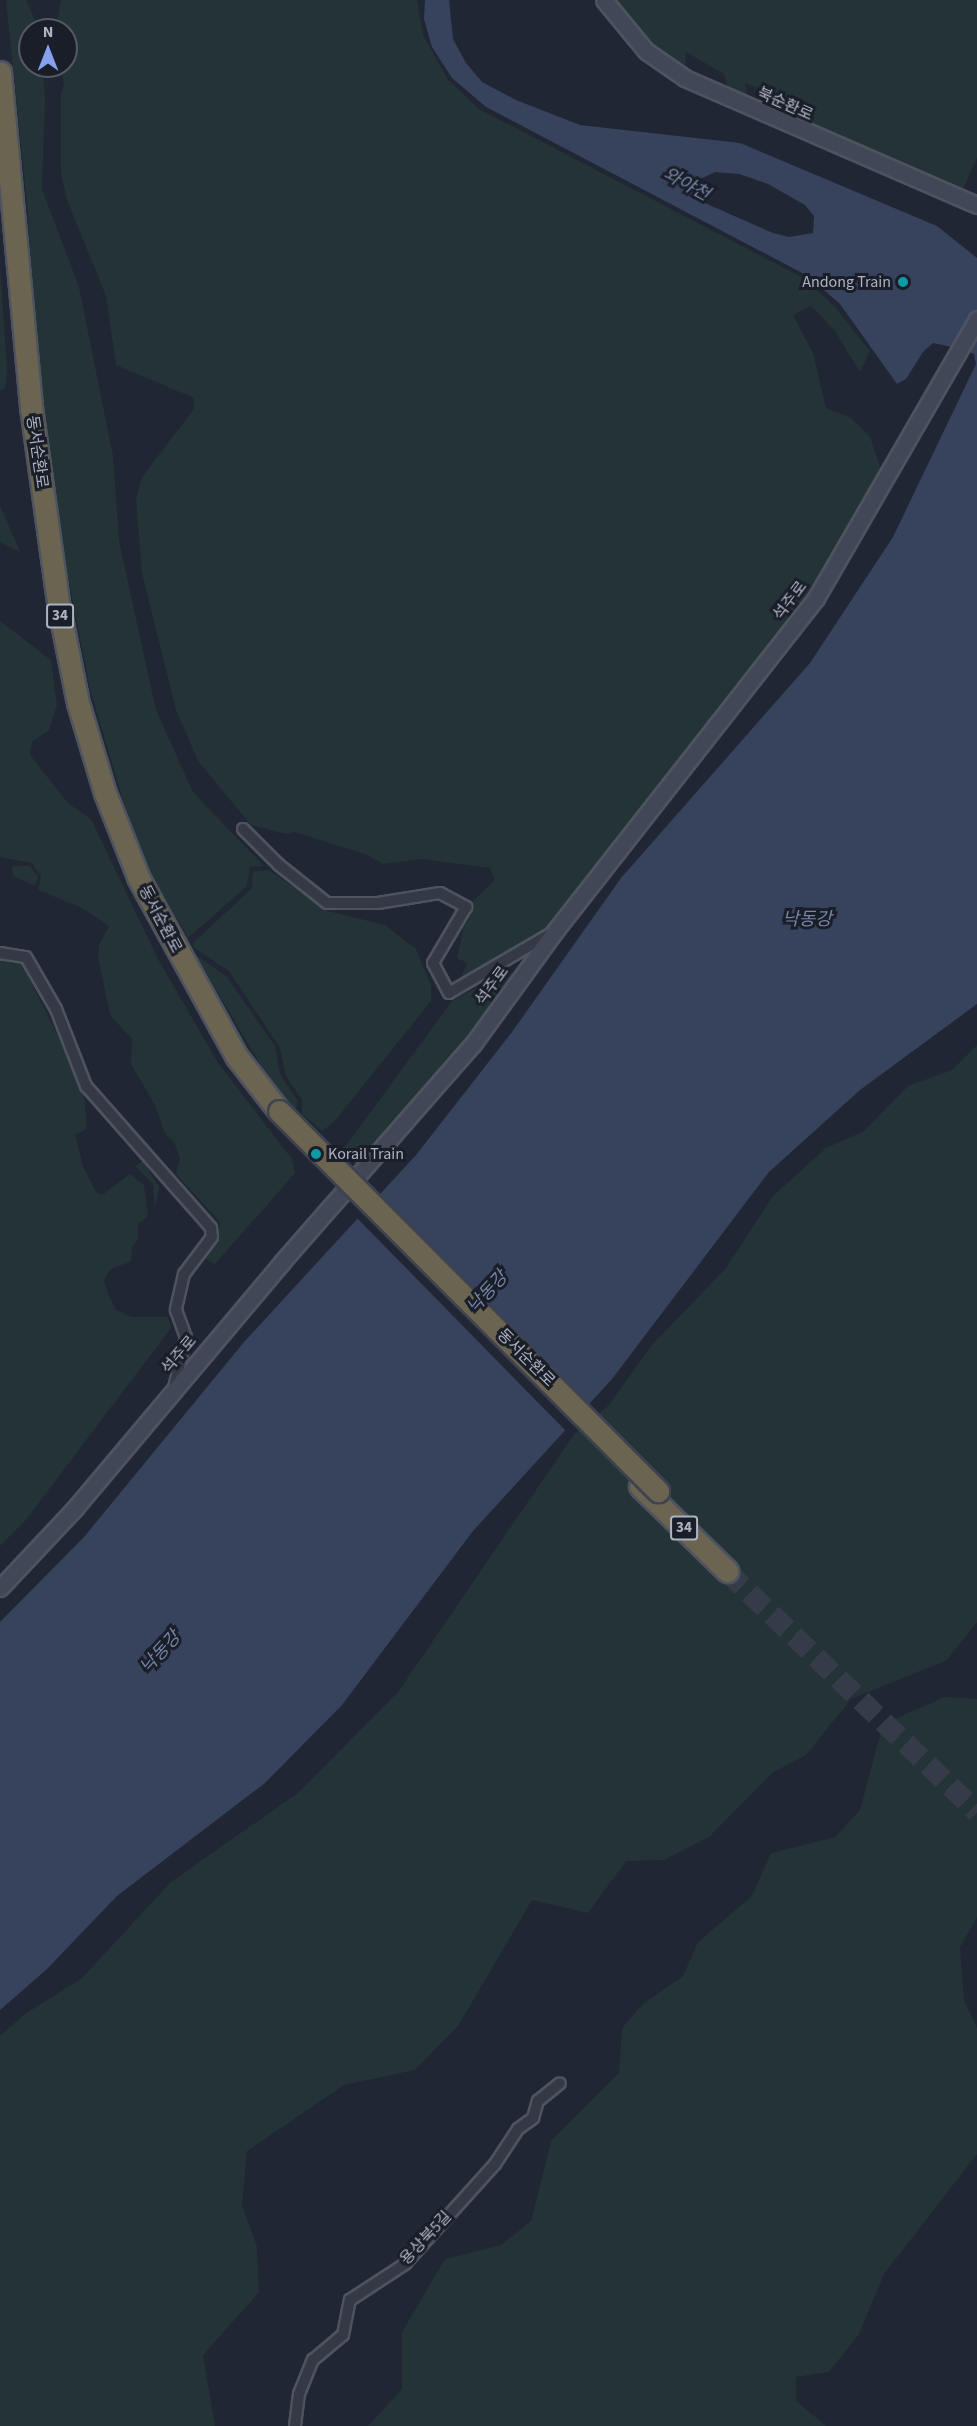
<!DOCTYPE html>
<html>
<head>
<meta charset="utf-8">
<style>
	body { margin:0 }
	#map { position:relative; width:977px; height:2426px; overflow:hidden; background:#212634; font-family:"Source Sans 3","Noto Sans KR",sans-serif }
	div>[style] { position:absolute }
	.green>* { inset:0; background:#233336 }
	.water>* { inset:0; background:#37425c }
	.pier>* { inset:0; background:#212634 }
	.highway-tunnel>* { height:21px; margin-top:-10.5px; transform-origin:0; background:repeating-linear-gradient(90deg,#363b49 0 21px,transparent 0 31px) }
	.roads { filter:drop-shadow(2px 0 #4e5360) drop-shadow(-2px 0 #4e5360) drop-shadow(0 2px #4e5360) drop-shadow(0 -2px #4e5360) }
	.street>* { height:10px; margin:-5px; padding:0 5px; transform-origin:5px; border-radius:5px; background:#343945 }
	.secondary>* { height:15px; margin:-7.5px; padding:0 7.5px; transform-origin:7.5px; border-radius:7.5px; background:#424757 }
	.highway>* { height:21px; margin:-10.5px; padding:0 10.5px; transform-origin:10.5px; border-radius:10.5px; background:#6a6451 }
	.bridges { filter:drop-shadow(2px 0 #3e434f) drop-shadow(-2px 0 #3e434f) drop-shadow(0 2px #3e434f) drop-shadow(0 -2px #3e434f) }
	.highway-bridge>* { height:21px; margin:-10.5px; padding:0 10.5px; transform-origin:10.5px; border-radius:10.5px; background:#6a6451 }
	.dots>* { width:16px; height:16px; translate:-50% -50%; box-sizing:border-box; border:3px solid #191e29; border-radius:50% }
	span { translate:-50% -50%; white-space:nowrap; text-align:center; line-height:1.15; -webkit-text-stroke:6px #191e29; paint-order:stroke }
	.shield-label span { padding:2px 4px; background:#191e29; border:2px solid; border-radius:4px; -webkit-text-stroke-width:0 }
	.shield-label { font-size:15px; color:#aeb3c2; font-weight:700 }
	.street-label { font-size:16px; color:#aeb3c2 }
	.poi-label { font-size:16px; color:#aeb3c2 }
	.right { translate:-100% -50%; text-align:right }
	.left { translate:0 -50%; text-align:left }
	.water-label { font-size:18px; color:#7886a8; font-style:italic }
	.north { position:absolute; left:18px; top:18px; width:60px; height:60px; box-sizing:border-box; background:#191e29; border:2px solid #555a66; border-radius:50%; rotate:0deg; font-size:16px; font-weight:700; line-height:24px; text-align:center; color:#aeb3c2 }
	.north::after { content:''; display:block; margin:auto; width:21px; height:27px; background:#86a1ee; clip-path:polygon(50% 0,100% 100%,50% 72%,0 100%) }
</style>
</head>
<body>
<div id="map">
	<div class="green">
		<i style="clip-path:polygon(6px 0,26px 0,37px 24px,37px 30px,30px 30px,30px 66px,42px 66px,45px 97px,42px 189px,79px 287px,113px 456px,119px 541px,156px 710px,193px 792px,264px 866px,250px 867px,247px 886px,188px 938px,138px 851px,90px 689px,66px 567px,34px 353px,28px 213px)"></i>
		<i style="clip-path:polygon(61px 0,417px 0,423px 35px,448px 80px,479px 109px,807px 280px,835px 307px,870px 351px,860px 372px,835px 331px,811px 306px,793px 315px,813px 353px,826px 408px,851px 418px,870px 437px,880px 466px,876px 483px,812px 591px,545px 929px,459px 982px,467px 963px,457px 958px,463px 929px,474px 910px,473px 901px,495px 880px,490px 868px,423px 859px,383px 864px,365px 854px,294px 832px,286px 834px,251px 825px,198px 761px,176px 710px,142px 573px,136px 499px,142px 477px,194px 409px,194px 398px,116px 365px,106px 296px,67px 200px,61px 173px,61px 93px,64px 84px,60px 66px,66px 66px,66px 30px,56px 30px)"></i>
		<i style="clip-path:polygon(614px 0,977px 0,977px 158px,961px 193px,785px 113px,775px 95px,745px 83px,748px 99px,728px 89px,724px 74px,686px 52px,685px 69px,636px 32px)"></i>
		<i style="clip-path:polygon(0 265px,7px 369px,5px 388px,0 391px)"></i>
		<i style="clip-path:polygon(0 505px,20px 552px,0 542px)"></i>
		<i style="clip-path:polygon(0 621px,51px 660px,57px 705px,49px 730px,32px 742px,30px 755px,68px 803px,91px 819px,158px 959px,218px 1063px,292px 1159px,295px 1173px,215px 1264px,205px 1259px,216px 1240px,220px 1222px,176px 1174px,180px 1158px,174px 1142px,165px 1134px,155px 1105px,131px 1064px,132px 1039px,110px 1015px,98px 957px,99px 945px,109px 926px,82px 908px,38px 890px,41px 876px,32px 863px,0 857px)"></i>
		<i style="clip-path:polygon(12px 866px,30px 866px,38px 877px,35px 886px,13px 876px)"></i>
		<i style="clip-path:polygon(269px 870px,328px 911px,385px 925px,416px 949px,431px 986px,431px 1001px,334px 1122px,322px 1131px,302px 1114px,302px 1100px,286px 1076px,280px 1048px,229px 971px,194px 948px,193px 943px,252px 888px,253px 871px)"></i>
		<i style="clip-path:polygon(195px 954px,226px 976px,275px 1046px,280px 1074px,298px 1101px,295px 1113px,267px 1076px)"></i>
		<i style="clip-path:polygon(0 959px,22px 964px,78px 1076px,84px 1095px,87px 1129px,75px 1134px,83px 1166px,96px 1192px,102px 1195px,130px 1174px,144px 1185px,148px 1216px,138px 1224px,138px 1239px,132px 1248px,131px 1261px,110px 1270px,104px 1280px,108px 1294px,116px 1310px,132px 1317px,168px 1317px,171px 1328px,25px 1521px,0 1546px)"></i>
		<i style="clip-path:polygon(507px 971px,513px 972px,488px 1011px,359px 1167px,342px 1151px,452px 1001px)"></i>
		<i style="clip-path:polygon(977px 1045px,977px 1622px,947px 1660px,851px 1699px,806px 1755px,772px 1773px,709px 1837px,664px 1860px,626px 1861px,588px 1913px,532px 1900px,458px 2026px,415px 2070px,344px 2085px,247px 2151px,242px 2205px,257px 2247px,259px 2292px,203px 2355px,215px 2426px,0 2426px,0 2036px,25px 2014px,81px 1979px,171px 1882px,299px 1792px,398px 1692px,575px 1433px,607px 1407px,652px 1345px,726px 1268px,773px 1196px,826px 1148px,864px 1131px,908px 1086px,952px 1070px)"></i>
		<i style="clip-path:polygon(143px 1161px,159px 1187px,155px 1209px,153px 1184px,135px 1166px)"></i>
		<i style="clip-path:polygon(945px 1697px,977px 1699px,977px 1917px,960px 1947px,964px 2000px,977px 2028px,977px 2154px,884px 2274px,859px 2334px,829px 2372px,796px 2377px,796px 2401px,826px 2426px,368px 2426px,402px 2389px,402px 2332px,445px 2259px,501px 2245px,531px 2221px,551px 2141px,619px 2073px,622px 2028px,644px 2003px,683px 1976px,698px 1942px,752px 1896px,771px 1853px,835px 1837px,860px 1810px,883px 1724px)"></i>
	</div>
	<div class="water">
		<i style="clip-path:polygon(evenodd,425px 0,449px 0,453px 39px,466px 63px,482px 82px,516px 100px,580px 125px,740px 143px,937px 226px,977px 258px,977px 1004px,860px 1090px,769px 1172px,612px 1379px,473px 1531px,342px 1705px,265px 1783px,117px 1896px,46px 1970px,0 2010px,0 1622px,84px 1537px,244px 1342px,416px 1155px,512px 1032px,621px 878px,810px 663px,893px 537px,976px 364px,974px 354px,965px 350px,933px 343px,923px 352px,906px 379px,897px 384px,840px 304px,808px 276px,486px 107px,452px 78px,432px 47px,424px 19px,425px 0,715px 172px,739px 174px,768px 184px,805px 205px,814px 216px,813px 233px,789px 237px,773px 233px,707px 204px,693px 194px,694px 182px,715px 172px)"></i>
	</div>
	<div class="pier">
		<i style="clip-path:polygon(375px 1195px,591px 1406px,566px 1431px,356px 1217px)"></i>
	</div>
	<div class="highway-tunnel">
		<i style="left:727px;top:1571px;width:347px;rotate:43.9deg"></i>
	</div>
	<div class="roads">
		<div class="street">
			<i style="left:243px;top:829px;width:51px;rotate:45deg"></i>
			<i style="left:279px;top:865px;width:61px;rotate:38.4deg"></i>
			<i style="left:327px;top:903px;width:51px"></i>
			<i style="left:378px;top:903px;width:63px;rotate:-9.2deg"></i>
			<i style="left:440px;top:893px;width:30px;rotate:28deg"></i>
			<i style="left:466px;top:907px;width:65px;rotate:120.5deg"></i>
			<i style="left:433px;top:963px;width:34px;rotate:62deg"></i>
			<i style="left:449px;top:993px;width:117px;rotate:-30.3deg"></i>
			<i style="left:0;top:953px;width:26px;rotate:9deg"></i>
			<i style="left:26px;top:957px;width:60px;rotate:60deg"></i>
			<i style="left:56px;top:1009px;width:83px;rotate:68.7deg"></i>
			<i style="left:86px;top:1086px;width:189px;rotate:48.6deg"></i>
			<i style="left:211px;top:1228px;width:9px;rotate:84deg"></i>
			<i style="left:212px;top:1237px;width:46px;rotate:127.1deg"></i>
			<i style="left:184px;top:1274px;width:37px;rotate:103deg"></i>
			<i style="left:176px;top:1310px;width:29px;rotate:70deg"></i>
			<i style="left:186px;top:1337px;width:52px;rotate:103.2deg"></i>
			<i style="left:295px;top:2426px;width:32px;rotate:-83deg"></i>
			<i style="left:299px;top:2394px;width:37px;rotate:-68deg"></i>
			<i style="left:313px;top:2360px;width:39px;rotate:-40deg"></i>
			<i style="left:343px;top:2335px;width:36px;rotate:-79deg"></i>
			<i style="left:350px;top:2300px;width:66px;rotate:-33.2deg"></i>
			<i style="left:405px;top:2264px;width:135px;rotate:-48deg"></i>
			<i style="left:495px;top:2164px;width:42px;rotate:-56.7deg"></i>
			<i style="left:518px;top:2129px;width:19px;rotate:-36deg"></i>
			<i style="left:533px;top:2118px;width:18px;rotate:-74deg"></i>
			<i style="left:538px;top:2101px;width:28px;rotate:-39deg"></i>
		</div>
		<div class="secondary">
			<i style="left:604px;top:0;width:66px;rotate:50.5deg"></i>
			<i style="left:646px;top:51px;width:47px;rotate:34.7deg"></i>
			<i style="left:685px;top:78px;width:318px;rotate:23.5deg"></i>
			<i style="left:0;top:1588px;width:110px;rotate:-46.8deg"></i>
			<i style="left:75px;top:1508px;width:322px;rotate:-49.9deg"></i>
			<i style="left:282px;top:1262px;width:290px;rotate:-48.8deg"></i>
			<i style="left:473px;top:1044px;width:140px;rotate:-54deg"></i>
			<i style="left:555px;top:931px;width:423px;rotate:-51.9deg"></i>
			<i style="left:816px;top:598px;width:322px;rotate:-60deg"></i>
		</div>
		<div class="highway">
			<i style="left:0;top:72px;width:336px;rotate:84.7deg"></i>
			<i style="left:31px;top:407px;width:203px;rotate:82.1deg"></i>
			<i style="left:59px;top:608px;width:97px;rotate:78.7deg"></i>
			<i style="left:78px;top:703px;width:94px;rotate:73.3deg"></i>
			<i style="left:105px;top:793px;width:92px;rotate:68.4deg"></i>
			<i style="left:139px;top:879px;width:203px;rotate:61.2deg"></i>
			<i style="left:237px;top:1057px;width:68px;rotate:52.1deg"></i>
			<i style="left:640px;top:1486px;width:122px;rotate:44.3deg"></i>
		</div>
	</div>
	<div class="bridges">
		<div class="highway-bridge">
			<i style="left:279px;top:1111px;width:537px;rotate:45.08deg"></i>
		</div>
	</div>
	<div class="dots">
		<i style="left:903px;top:282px;background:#0f9aa8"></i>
		<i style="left:316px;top:1154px;background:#0f9aa8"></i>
	</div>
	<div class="shield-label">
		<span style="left:60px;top:616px">34</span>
		<span style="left:684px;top:1528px">34</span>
	</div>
	<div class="street-label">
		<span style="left:785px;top:104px;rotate:24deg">북순환로</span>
		<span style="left:37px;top:452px;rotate:82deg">동서순환로</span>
		<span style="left:790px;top:601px;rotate:-53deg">석주로</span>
		<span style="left:160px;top:919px;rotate:62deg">동서순환로</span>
		<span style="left:492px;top:986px;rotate:-54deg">석주로</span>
		<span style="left:179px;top:1355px;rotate:-50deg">석주로</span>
		<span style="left:526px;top:1358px;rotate:45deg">동서순환로</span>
		<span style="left:426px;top:2238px;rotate:-47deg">용상북5길</span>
	</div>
	<div class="poi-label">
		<span class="right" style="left:891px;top:282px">Andong Train</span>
		<span class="left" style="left:328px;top:1154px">Korail Train</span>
	</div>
	<div class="water-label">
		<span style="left:686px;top:185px;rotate:28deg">와야천</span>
		<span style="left:807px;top:920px">낙동강</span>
		<span style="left:488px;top:1293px;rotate:-48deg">낙동강</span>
		<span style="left:161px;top:1653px;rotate:-48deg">낙동강</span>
	</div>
	<div class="north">N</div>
</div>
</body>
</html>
